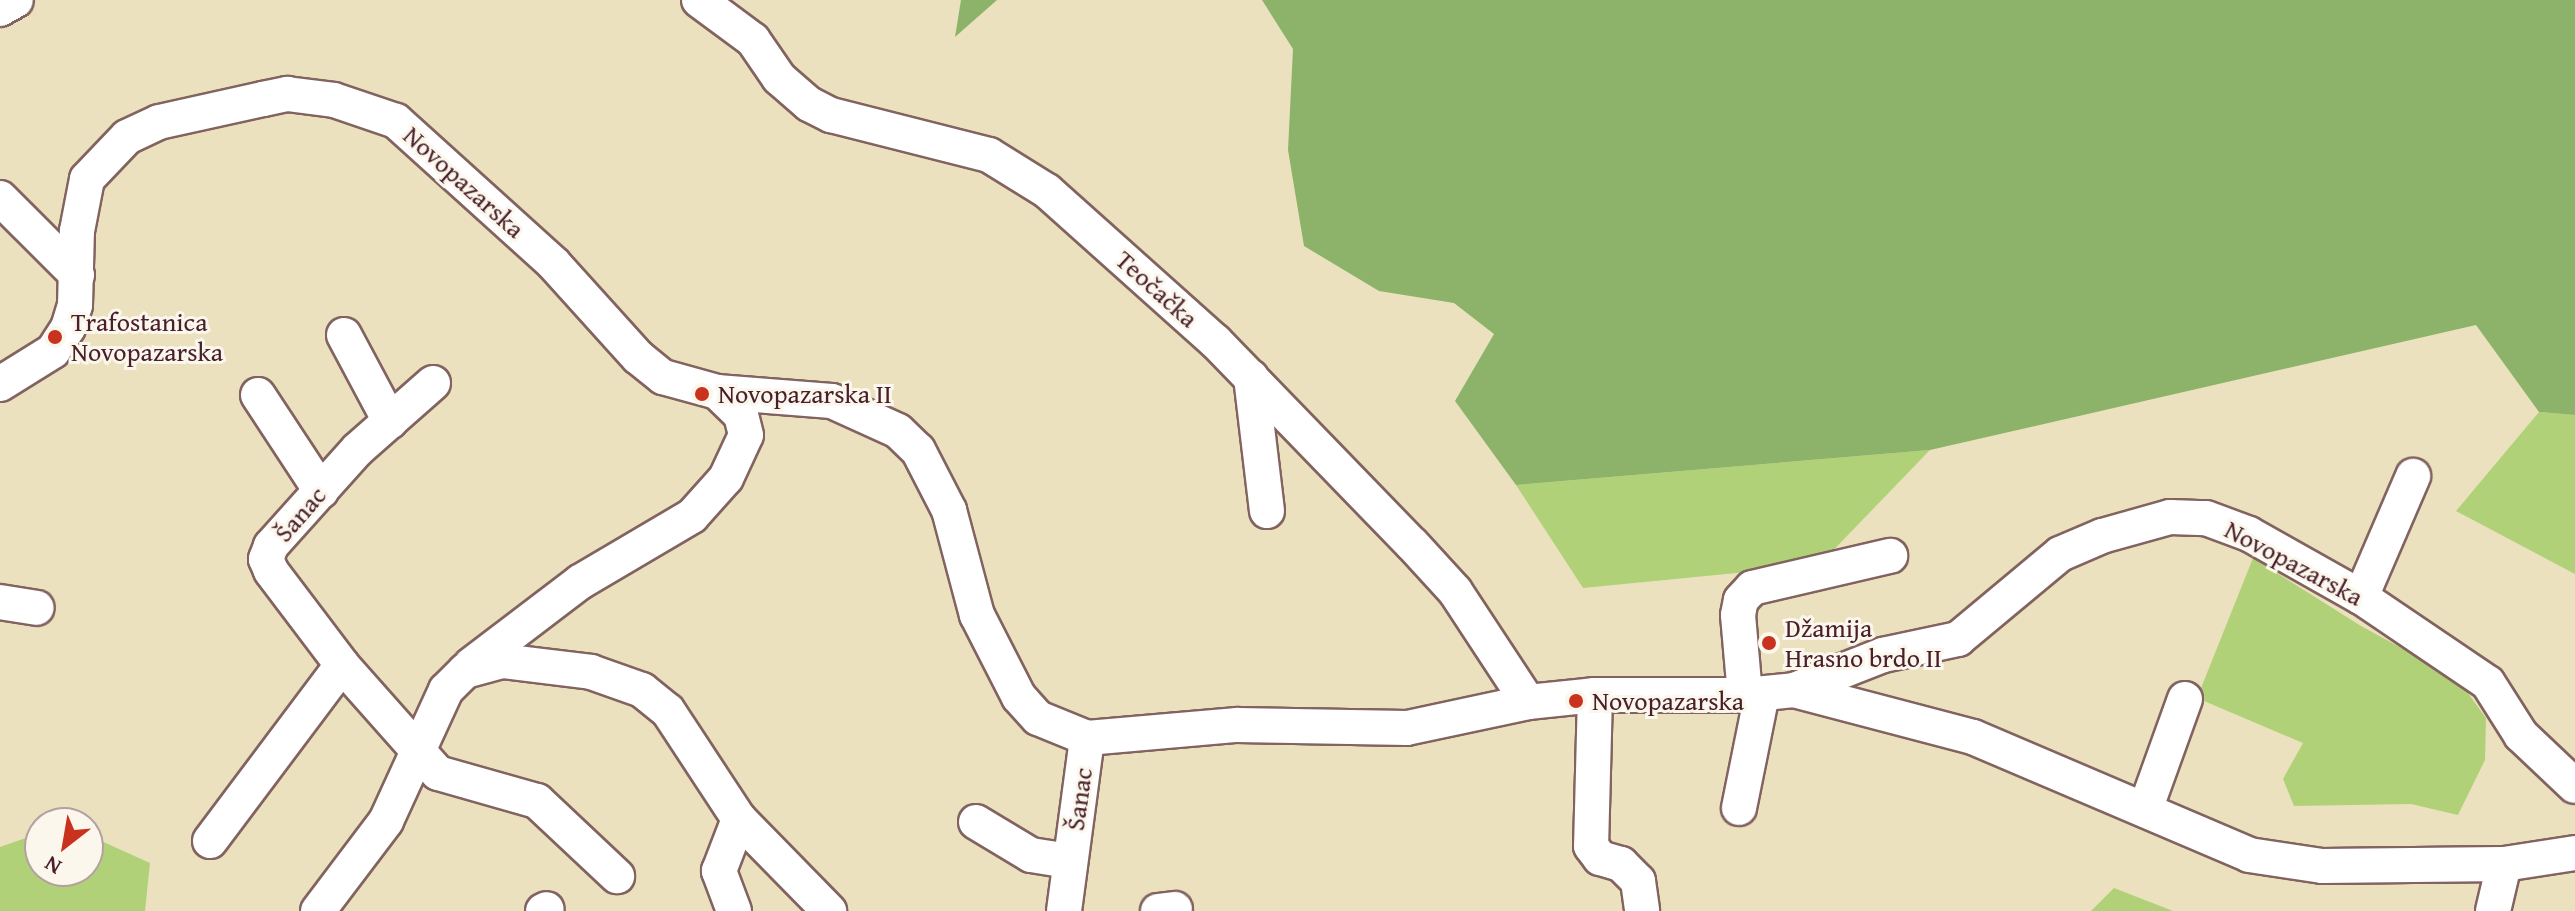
<!DOCTYPE html>
<html>
<head>
<meta charset="utf-8">
<style>
	body { margin:0 }
	#map { position:relative; width:2575px; height:911px; overflow:hidden; background:#ebe1bf; font-family:"Gentium Book Plus",serif }
	div>[style] { position:absolute }
	.green>* { inset:0; background:#b1d179 }
	.forest>* { inset:0; background:#8cb369 }
	.roads { filter:drop-shadow(2px 0 #82635f) drop-shadow(-2px 0 #82635f) drop-shadow(0 2px #82635f) drop-shadow(0 -2px #82635f) }
	.minor>* { height:34px; margin:-17px; padding:0 17px; transform-origin:17px; border-radius:17px; background:#fff }
	.dots>* { width:22px; height:22px; translate:-50% -50%; box-sizing:border-box; border:4px solid #fbf7ec; border-radius:50% }
	span { translate:-50% -50%; white-space:nowrap; text-align:center; line-height:1.15; -webkit-text-stroke:6px #fbf7ec; paint-order:stroke }
	.street-label { font-size:26px; color:#4a1f2b }
	.poi-label { font-size:26px; color:#4a1f2b }
	.left { translate:0 -50%; text-align:left }
	.north { position:absolute; left:24px; top:807px; width:80px; height:80px; box-sizing:border-box; background:#fbf7ec; border:2px solid #b4a19f; border-radius:50%; rotate:211deg; font-size:22px; font-weight:700; line-height:32px; text-align:center; color:#4a1f2b }
	.north::after { content:''; display:block; margin:auto; width:28px; height:36px; background:#c8321e; clip-path:polygon(50% 0,100% 100%,50% 72%,0 100%) }
</style>
</head>
<body>
<div id="map">
	<div class="green">
		<i style="clip-path:polygon(2539px 412px,2575px 415px,2575px 574px,2456px 511px)"></i>
		<i style="clip-path:polygon(1930px 450px,1819px 565px,1583px 588px,1516px 485px)"></i>
		<i style="clip-path:polygon(2253px 558px,2361px 626px,2457px 678px,2486px 718px,2485px 760px,2458px 815px,2411px 804px,2294px 806px,2283px 779px,2303px 743px,2197px 698px)"></i>
		<i style="clip-path:polygon(40px 833px,40px 871px,88px 871px,88px 835px,150px 863px,145px 911px,0 911px,0 847px)"></i>
		<i style="clip-path:polygon(2114px 888px,2173px 911px,2091px 911px)"></i>
	</div>
	<div class="forest">
		<i style="clip-path:polygon(961px 0,997px 0,955px 37px)"></i>
		<i style="clip-path:polygon(1262px 0,2575px 0,2575px 415px,2539px 412px,2476px 325px,1930px 450px,1516px 485px,1455px 401px,1494px 334px,1454px 303px,1379px 291px,1304px 246px,1288px 150px,1293px 49px)"></i>
	</div>
	<div class="roads">
		<div class="minor">
			<i style="left:699px;top:0;width:67px;rotate:36.5deg"></i>
			<i style="left:753px;top:40px;width:46px;rotate:55.6deg"></i>
			<i style="left:779px;top:78px;width:40px;rotate:41deg"></i>
			<i style="left:809px;top:104px;width:25px;rotate:27deg"></i>
			<i style="left:831px;top:115px;width:163px;rotate:14.2deg"></i>
			<i style="left:989px;top:155px;width:68px;rotate:31.8deg"></i>
			<i style="left:1047px;top:191px;width:225px;rotate:41.8deg"></i>
			<i style="left:1215px;top:341px;width:283px;rotate:45.9deg"></i>
			<i style="left:1412px;top:544px;width:64px;rotate:47.5deg"></i>
			<i style="left:1455px;top:591px;width:133px;rotate:56.7deg"></i>
			<i style="left:0;top:9px;width:18px;rotate:-29deg"></i>
			<i style="left:0;top:198px;width:109px;rotate:45deg"></i>
			<i style="left:344px;top:335px;width:98px;rotate:61.9deg"></i>
			<i style="left:1251px;top:377px;width:135px;rotate:83.2deg"></i>
			<i style="left:433px;top:383px;width:101px;rotate:138.6deg"></i>
			<i style="left:357px;top:450px;width:129px;rotate:131.9deg"></i>
			<i style="left:271px;top:546px;width:14px;rotate:111deg"></i>
			<i style="left:266px;top:559px;width:13px;rotate:67deg"></i>
			<i style="left:271px;top:571px;width:118px;rotate:52.9deg"></i>
			<i style="left:342px;top:665px;width:144px;rotate:48.4deg"></i>
			<i style="left:438px;top:773px;width:103px;rotate:15.8deg"></i>
			<i style="left:537px;top:801px;width:110px;rotate:43.2deg"></i>
			<i style="left:0;top:384px;width:62px;rotate:-31.9deg"></i>
			<i style="left:53px;top:351px;width:27px;rotate:-57deg"></i>
			<i style="left:68px;top:328px;width:24px;rotate:-73deg"></i>
			<i style="left:75px;top:305px;width:74px;rotate:-88.5deg"></i>
			<i style="left:77px;top:231px;width:53px;rotate:-79.1deg"></i>
			<i style="left:87px;top:179px;width:58px;rotate:-46.4deg"></i>
			<i style="left:127px;top:137px;width:35px;rotate:-25deg"></i>
			<i style="left:159px;top:122px;width:107px;rotate:-12.5deg"></i>
			<i style="left:263px;top:99px;width:25px;rotate:-12deg"></i>
			<i style="left:287px;top:94px;width:47px;rotate:7.3deg"></i>
			<i style="left:334px;top:100px;width:65px;rotate:18.7deg"></i>
			<i style="left:396px;top:121px;width:212px;rotate:42.1deg"></i>
			<i style="left:553px;top:263px;width:127px;rotate:47.9deg"></i>
			<i style="left:638px;top:357px;width:32px;rotate:39deg"></i>
			<i style="left:663px;top:377px;width:56px;rotate:15.5deg"></i>
			<i style="left:717px;top:392px;width:115px;rotate:4.5deg"></i>
			<i style="left:832px;top:401px;width:72px;rotate:24.4deg"></i>
			<i style="left:898px;top:431px;width:28px;rotate:44deg"></i>
			<i style="left:918px;top:450px;width:68px;rotate:62.7deg"></i>
			<i style="left:949px;top:510px;width:109px;rotate:75.1deg"></i>
			<i style="left:977px;top:615px;width:92px;rotate:62.9deg"></i>
			<i style="left:1019px;top:697px;width:28px;rotate:48deg"></i>
			<i style="left:1038px;top:718px;width:53px;rotate:22.2deg"></i>
			<i style="left:1087px;top:738px;width:151px;rotate:-5deg"></i>
			<i style="left:1237px;top:725px;width:170px;rotate:1deg"></i>
			<i style="left:1407px;top:728px;width:124px;rotate:-12.1deg"></i>
			<i style="left:1528px;top:702px;width:67px;rotate:-6deg"></i>
			<i style="left:1595px;top:695px;width:150px"></i>
			<i style="left:1745px;top:695px;width:49px;rotate:-5.8deg"></i>
			<i style="left:1794px;top:690px;width:185px;rotate:14.7deg"></i>
			<i style="left:1973px;top:737px;width:300px;rotate:23.1deg"></i>
			<i style="left:2249px;top:855px;width:74px;rotate:8.6deg"></i>
			<i style="left:2322px;top:866px;width:182px;rotate:-0.6deg"></i>
			<i style="left:2504px;top:864px;width:72px;rotate:-8.8deg"></i>
			<i style="left:258px;top:395px;width:115px;rotate:56.7deg"></i>
			<i style="left:2361px;top:597px;width:132px;rotate:-66.7deg"></i>
			<i style="left:0;top:602px;width:37px;rotate:9deg"></i>
			<i style="left:471px;top:665px;width:137px;rotate:-37.3deg"></i>
			<i style="left:580px;top:582px;width:130px;rotate:-30.5deg"></i>
			<i style="left:692px;top:516px;width:51px;rotate:-48.2deg"></i>
			<i style="left:726px;top:478px;width:47px;rotate:-65.1deg"></i>
			<i style="left:746px;top:435px;width:21px;rotate:-104deg"></i>
			<i style="left:741px;top:415px;width:33px;rotate:-136deg"></i>
			<i style="left:1794px;top:690px;width:96px;rotate:-21.5deg"></i>
			<i style="left:1883px;top:655px;width:77px;rotate:-12deg"></i>
			<i style="left:1958px;top:639px;width:133px;rotate:-39.8deg"></i>
			<i style="left:2060px;top:554px;width:46px;rotate:-23.2deg"></i>
			<i style="left:2102px;top:536px;width:71px;rotate:-15.6deg"></i>
			<i style="left:2170px;top:517px;width:36px;rotate:2deg"></i>
			<i style="left:2206px;top:518px;width:46px;rotate:20.4deg"></i>
			<i style="left:2249px;top:534px;width:129px;rotate:29.4deg"></i>
			<i style="left:2361px;top:597px;width:153px;rotate:34.1deg"></i>
			<i style="left:2488px;top:683px;width:62px;rotate:57.6deg"></i>
			<i style="left:2521px;top:735px;width:74px;rotate:43.4deg"></i>
			<i style="left:1595px;top:695px;width:151px;rotate:91.5deg"></i>
			<i style="left:1591px;top:846px;width:15px;rotate:53deg"></i>
			<i style="left:1600px;top:858px;width:22px;rotate:16deg"></i>
			<i style="left:1621px;top:864px;width:24px;rotate:45deg"></i>
			<i style="left:1638px;top:881px;width:30px;rotate:82deg"></i>
			<i style="left:1745px;top:695px;width:80px;rotate:-95deg"></i>
			<i style="left:1738px;top:615px;width:15px;rotate:-79deg"></i>
			<i style="left:1741px;top:600px;width:16px;rotate:-47deg"></i>
			<i style="left:1752px;top:588px;width:142px;rotate:-13.1deg"></i>
			<i style="left:1739px;top:808px;width:116px;rotate:-78.6deg"></i>
			<i style="left:2145px;top:810px;width:118px;rotate:-70.2deg"></i>
			<i style="left:976px;top:822px;width:64px;rotate:31deg"></i>
			<i style="left:1031px;top:855px;width:39px;rotate:9deg"></i>
			<i style="left:210px;top:841px;width:220px;rotate:-53.1deg"></i>
			<i style="left:318px;top:911px;width:113px;rotate:-52.9deg"></i>
			<i style="left:386px;top:821px;width:144px;rotate:-65.4deg"></i>
			<i style="left:446px;top:690px;width:27px;rotate:-45deg"></i>
			<i style="left:465px;top:671px;width:38px;rotate:-15deg"></i>
			<i style="left:502px;top:661px;width:90px;rotate:7deg"></i>
			<i style="left:591px;top:672px;width:54px;rotate:19.4deg"></i>
			<i style="left:642px;top:690px;width:33px;rotate:39deg"></i>
			<i style="left:668px;top:711px;width:129px;rotate:56.7deg"></i>
			<i style="left:739px;top:819px;width:129px;rotate:45.6deg"></i>
			<i style="left:543px;top:911px;width:4px;rotate:-27deg"></i>
			<i style="left:734px;top:911px;width:43px;rotate:-110.6deg"></i>
			<i style="left:719px;top:871px;width:56px;rotate:-69deg"></i>
			<i style="left:1064px;top:911px;width:175px;rotate:-82.4deg"></i>
			<i style="left:1158px;top:911px;width:17px;rotate:-7deg"></i>
			<i style="left:2493px;top:911px;width:48px;rotate:-76.8deg"></i>
		</div>
	</div>
	<div class="dots">
		<i style="left:55px;top:337px;background:#c8321e"></i>
		<i style="left:702px;top:394px;background:#c8321e"></i>
		<i style="left:1769px;top:643px;background:#c8321e"></i>
		<i style="left:1576px;top:701px;background:#c8321e"></i>
	</div>
	<div class="street-label">
		<span style="left:464px;top:182px;rotate:42deg">Novopazarska</span>
		<span style="left:1157px;top:289px;rotate:42deg">Teočačka</span>
		<span style="left:300px;top:514px;rotate:-49deg">Šanac</span>
		<span style="left:2294px;top:563px;rotate:28deg">Novopazarska</span>
		<span style="left:1079px;top:799px;rotate:-82deg">Šanac</span>
	</div>
	<div class="poi-label">
		<span class="left" style="left:71px;top:337px">Trafostanica<br>Novopazarska</span>
		<span class="left" style="left:718px;top:394px">Novopazarska II</span>
		<span class="left" style="left:1785px;top:643px">Džamija<br>Hrasno brdo II</span>
		<span class="left" style="left:1592px;top:701px">Novopazarska</span>
	</div>
	<div class="north">N</div>
</div>
</body>
</html>
